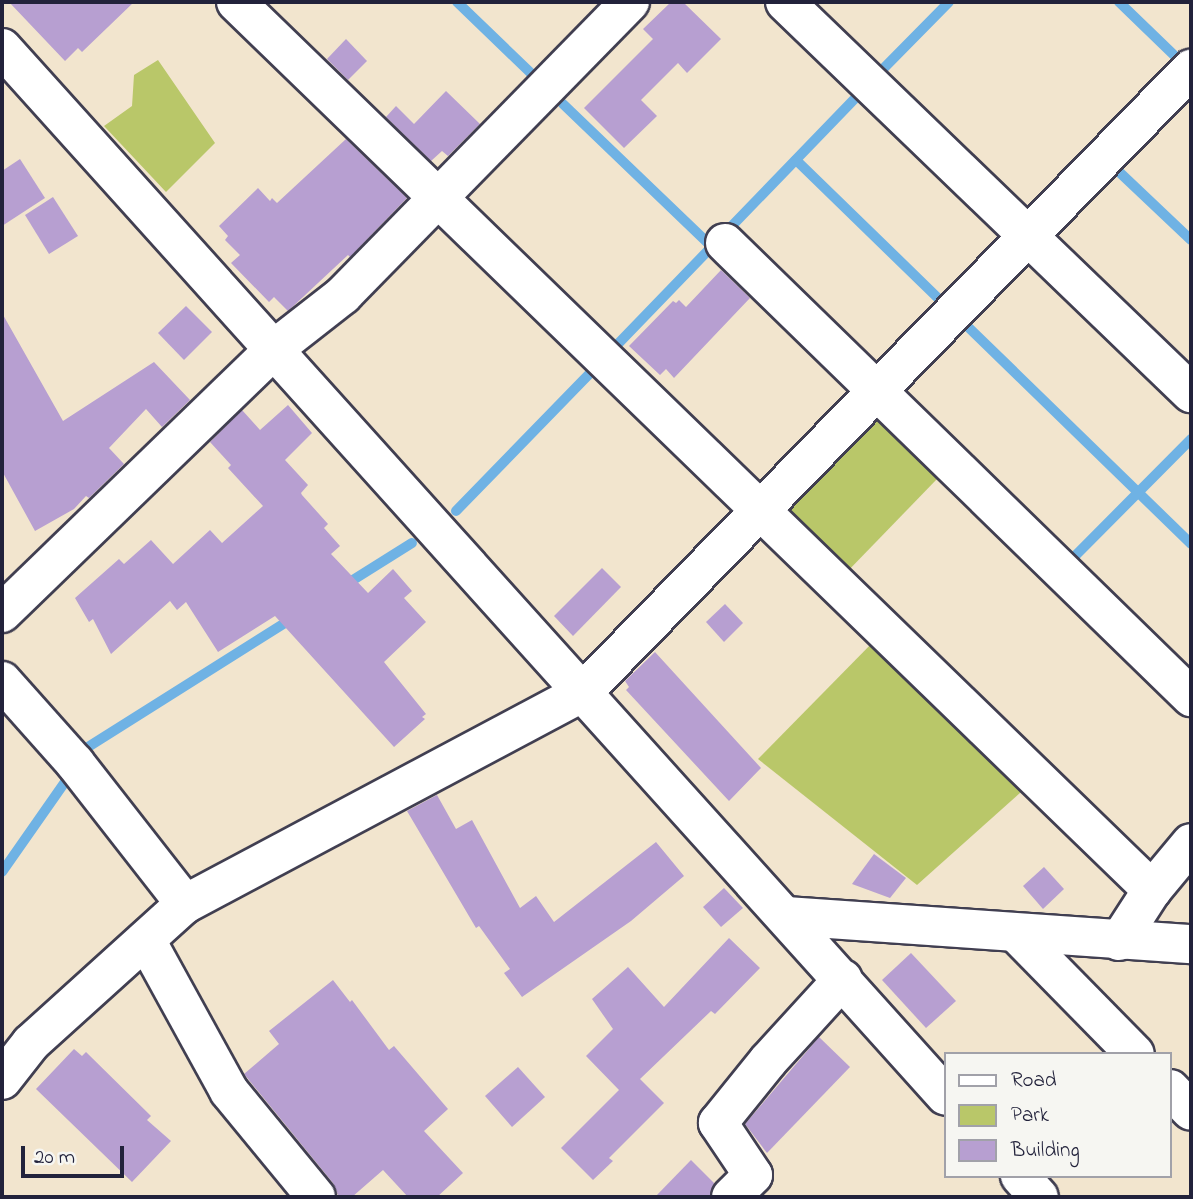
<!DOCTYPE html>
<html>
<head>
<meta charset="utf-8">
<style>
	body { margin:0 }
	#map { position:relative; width:1193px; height:1199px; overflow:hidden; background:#f2e5ce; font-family:"Indie Flower",sans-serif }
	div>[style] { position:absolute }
	.green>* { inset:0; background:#b9c769 }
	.stream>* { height:10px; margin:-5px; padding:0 5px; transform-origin:5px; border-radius:5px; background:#6fb2e4 }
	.building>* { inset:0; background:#b79fd1 }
	.roads { filter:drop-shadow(2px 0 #413f51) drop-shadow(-2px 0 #413f51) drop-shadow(0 2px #413f51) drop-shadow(0 -2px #413f51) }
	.minor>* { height:38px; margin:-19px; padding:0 19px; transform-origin:19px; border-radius:19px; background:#fff }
	.tertiary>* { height:38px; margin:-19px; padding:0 19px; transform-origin:19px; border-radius:19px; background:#fff }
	span { translate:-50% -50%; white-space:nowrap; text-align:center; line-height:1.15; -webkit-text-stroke:5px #f6f6f2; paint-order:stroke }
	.frame { position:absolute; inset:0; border:4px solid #22223b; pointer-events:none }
	.legend { position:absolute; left:944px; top:1052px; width:228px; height:126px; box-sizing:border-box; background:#f6f6f2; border:2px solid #a1a1a9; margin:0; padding:9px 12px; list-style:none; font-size:21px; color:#22223b }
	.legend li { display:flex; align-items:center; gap:14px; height:35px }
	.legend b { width:35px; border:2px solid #a1a1a9 }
	.scale { position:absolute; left:21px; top:1146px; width:103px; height:32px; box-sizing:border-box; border:4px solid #22223b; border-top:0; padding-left:9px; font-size:21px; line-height:24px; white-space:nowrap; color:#22223b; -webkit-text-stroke:5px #f6f6f2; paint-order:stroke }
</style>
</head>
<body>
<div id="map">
	<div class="green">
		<i style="clip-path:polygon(158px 60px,215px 143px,166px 192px,104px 126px,132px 106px,134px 75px)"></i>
		<i style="clip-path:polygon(875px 418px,938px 478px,844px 575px,790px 522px,789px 507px)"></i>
		<i style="clip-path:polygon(879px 636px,1030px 784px,917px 885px,758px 759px)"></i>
	</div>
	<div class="stream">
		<i style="left:457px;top:2px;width:108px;rotate:43.9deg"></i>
		<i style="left:1119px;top:2px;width:79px;rotate:44deg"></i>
		<i style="left:882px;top:70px;width:95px;rotate:-45.4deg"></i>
		<i style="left:563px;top:104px;width:211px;rotate:43.8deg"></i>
		<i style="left:796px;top:160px;width:204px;rotate:44.2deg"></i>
		<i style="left:1116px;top:169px;width:103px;rotate:43.4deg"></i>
		<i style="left:966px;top:325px;width:314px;rotate:44.2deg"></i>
		<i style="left:613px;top:349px;width:350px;rotate:-46deg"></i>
		<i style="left:456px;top:511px;width:204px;rotate:-45.8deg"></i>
		<i style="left:1072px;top:559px;width:169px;rotate:-45.2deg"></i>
		<i style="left:345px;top:585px;width:79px;rotate:-32.1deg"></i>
		<i style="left:88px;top:747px;width:242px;rotate:-32.2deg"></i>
		<i style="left:2px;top:872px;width:113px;rotate:-55deg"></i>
		<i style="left:67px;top:779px;width:8px;rotate:50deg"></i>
	</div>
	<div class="building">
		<i style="clip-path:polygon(9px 2px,134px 2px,82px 52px,78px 48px,65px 61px)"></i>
		<i style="clip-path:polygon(671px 2px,683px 2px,721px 39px,687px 73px,678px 63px,641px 100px,657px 116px,624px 148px,584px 108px,653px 39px,643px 29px)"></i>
		<i style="clip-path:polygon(346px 39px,367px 61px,348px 80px,327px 59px)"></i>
		<i style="clip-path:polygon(446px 91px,480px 124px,448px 156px,442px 151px,431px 161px,386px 117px,396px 106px,414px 124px)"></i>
		<i style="clip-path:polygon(346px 139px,407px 198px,350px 257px,348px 255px,288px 311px,274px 297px,269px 302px,231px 263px,240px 255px,225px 240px,228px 236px,219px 226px,258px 188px,270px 201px,272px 198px,277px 203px)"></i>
		<i style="clip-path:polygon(20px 159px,45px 198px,2px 226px,2px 171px)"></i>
		<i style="clip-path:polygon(53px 197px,78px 236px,49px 254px,25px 215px)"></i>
		<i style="clip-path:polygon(721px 270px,750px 298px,674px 378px,666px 369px,660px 375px,629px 346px,673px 301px,676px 303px,679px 300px,686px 307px)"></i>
		<i style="clip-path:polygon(186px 306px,212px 332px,184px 360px,158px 333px)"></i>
		<i style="clip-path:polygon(2px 313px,63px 421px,154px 362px,190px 400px,162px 427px,146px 409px,109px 448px,124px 464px,89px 498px,86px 496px,74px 509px,35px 531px,2px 471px)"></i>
		<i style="clip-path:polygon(288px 405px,312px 433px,285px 460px,308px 485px,301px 493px,302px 495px,328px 524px,324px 528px,340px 546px,331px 554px,368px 593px,393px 569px,412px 591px,404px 598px,426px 622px,384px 662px,426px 714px,422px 717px,425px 719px,394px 747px,275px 616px,218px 652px,186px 602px,177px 610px,170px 601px,111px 654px,93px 619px,89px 622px,75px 598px,119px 559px,124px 564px,151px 540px,173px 564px,210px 530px,222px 543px,263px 506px,228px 468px,231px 465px,210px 442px,242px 410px,260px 430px)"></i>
		<i style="clip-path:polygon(602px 568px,621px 587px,573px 636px,554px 616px)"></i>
		<i style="clip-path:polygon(725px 604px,743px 623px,724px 642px,706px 622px)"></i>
		<i style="clip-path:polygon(655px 652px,761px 768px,729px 801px,626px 690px,629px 687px,625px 681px)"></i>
		<i style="clip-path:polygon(437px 795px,456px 829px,472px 820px,520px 908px,536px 896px,554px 922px,656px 842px,684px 876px,631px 921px,522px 997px,504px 973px,510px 969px,479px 926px,476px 928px,407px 811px)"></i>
		<i style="clip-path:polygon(874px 854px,906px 878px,890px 898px,852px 884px)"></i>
		<i style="clip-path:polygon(1044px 867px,1064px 889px,1043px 909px,1023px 886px)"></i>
		<i style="clip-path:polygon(724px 888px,743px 908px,721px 927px,703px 907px)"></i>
		<i style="clip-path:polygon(729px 938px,760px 968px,715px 1014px,711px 1011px,640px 1079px,664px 1103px,609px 1158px,613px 1161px,593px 1180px,561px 1148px,619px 1090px,586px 1056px,613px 1029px,592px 999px,628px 967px,664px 1007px)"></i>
		<i style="clip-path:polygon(911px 953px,956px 1001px,926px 1028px,882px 980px)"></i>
		<i style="clip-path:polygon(333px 980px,350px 1002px,352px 1000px,389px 1050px,394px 1046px,448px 1109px,424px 1131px,463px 1173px,437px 1197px,408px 1197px,383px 1170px,352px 1197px,339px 1197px,333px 1183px,244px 1074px,279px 1044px,269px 1031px)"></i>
		<i style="clip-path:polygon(819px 1037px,850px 1067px,767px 1153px,745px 1124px)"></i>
		<i style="clip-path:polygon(74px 1049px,82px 1056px,86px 1052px,151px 1116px,147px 1120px,171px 1141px,132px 1182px,36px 1089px)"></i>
		<i style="clip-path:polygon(518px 1067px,545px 1097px,512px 1127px,485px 1096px)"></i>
		<i style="clip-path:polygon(691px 1160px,714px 1183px,710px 1197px,655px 1197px)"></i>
	</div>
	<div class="roads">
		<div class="minor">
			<i style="left:236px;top:2px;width:1276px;rotate:44.11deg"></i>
			<i style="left:785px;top:2px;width:564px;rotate:43.92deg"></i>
			<i style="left:725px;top:243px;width:651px;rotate:44.25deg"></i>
			<i style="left:2px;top:613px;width:379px;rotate:-44.1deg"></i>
			<i style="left:274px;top:349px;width:88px;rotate:-38deg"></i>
			<i style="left:343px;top:295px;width:410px;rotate:-45.6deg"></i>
			<i style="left:2px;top:681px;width:110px;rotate:48.3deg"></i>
			<i style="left:75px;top:763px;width:179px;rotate:52deg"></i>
			<i style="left:1017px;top:934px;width:168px;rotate:45.5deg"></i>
			<i style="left:146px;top:940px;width:172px;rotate:61.2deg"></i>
			<i style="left:229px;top:1091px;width:137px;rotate:50.6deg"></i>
			<i style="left:1119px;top:941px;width:61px;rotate:-57.1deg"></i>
			<i style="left:1152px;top:890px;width:61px;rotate:-50.3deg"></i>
			<i style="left:2px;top:1080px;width:47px;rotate:-51.9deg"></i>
			<i style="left:31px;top:1043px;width:207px;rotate:-42.1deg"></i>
			<i style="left:185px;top:904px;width:451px;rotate:-28deg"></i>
			<i style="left:583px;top:692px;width:871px;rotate:-45.7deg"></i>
			<i style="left:1170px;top:1089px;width:30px;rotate:46deg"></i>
			<i style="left:731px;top:1197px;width:31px;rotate:-45deg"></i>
			<i style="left:753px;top:1175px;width:63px;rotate:-123.9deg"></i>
			<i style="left:718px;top:1123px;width:80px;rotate:-51.1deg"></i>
			<i style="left:768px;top:1061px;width:111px;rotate:-47.6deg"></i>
		</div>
		<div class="tertiary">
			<i style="left:2px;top:48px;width:1410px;rotate:47.99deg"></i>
			<i style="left:787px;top:916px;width:405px;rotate:4deg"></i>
			<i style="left:1020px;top:1176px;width:28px;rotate:48deg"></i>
		</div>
	</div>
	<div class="frame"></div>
	<ul class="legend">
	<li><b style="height:9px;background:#fff"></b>Road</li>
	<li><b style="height:19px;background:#b9c769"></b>Park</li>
	<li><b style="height:19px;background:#b79fd1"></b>Building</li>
	</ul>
	<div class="scale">20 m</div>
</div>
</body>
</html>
